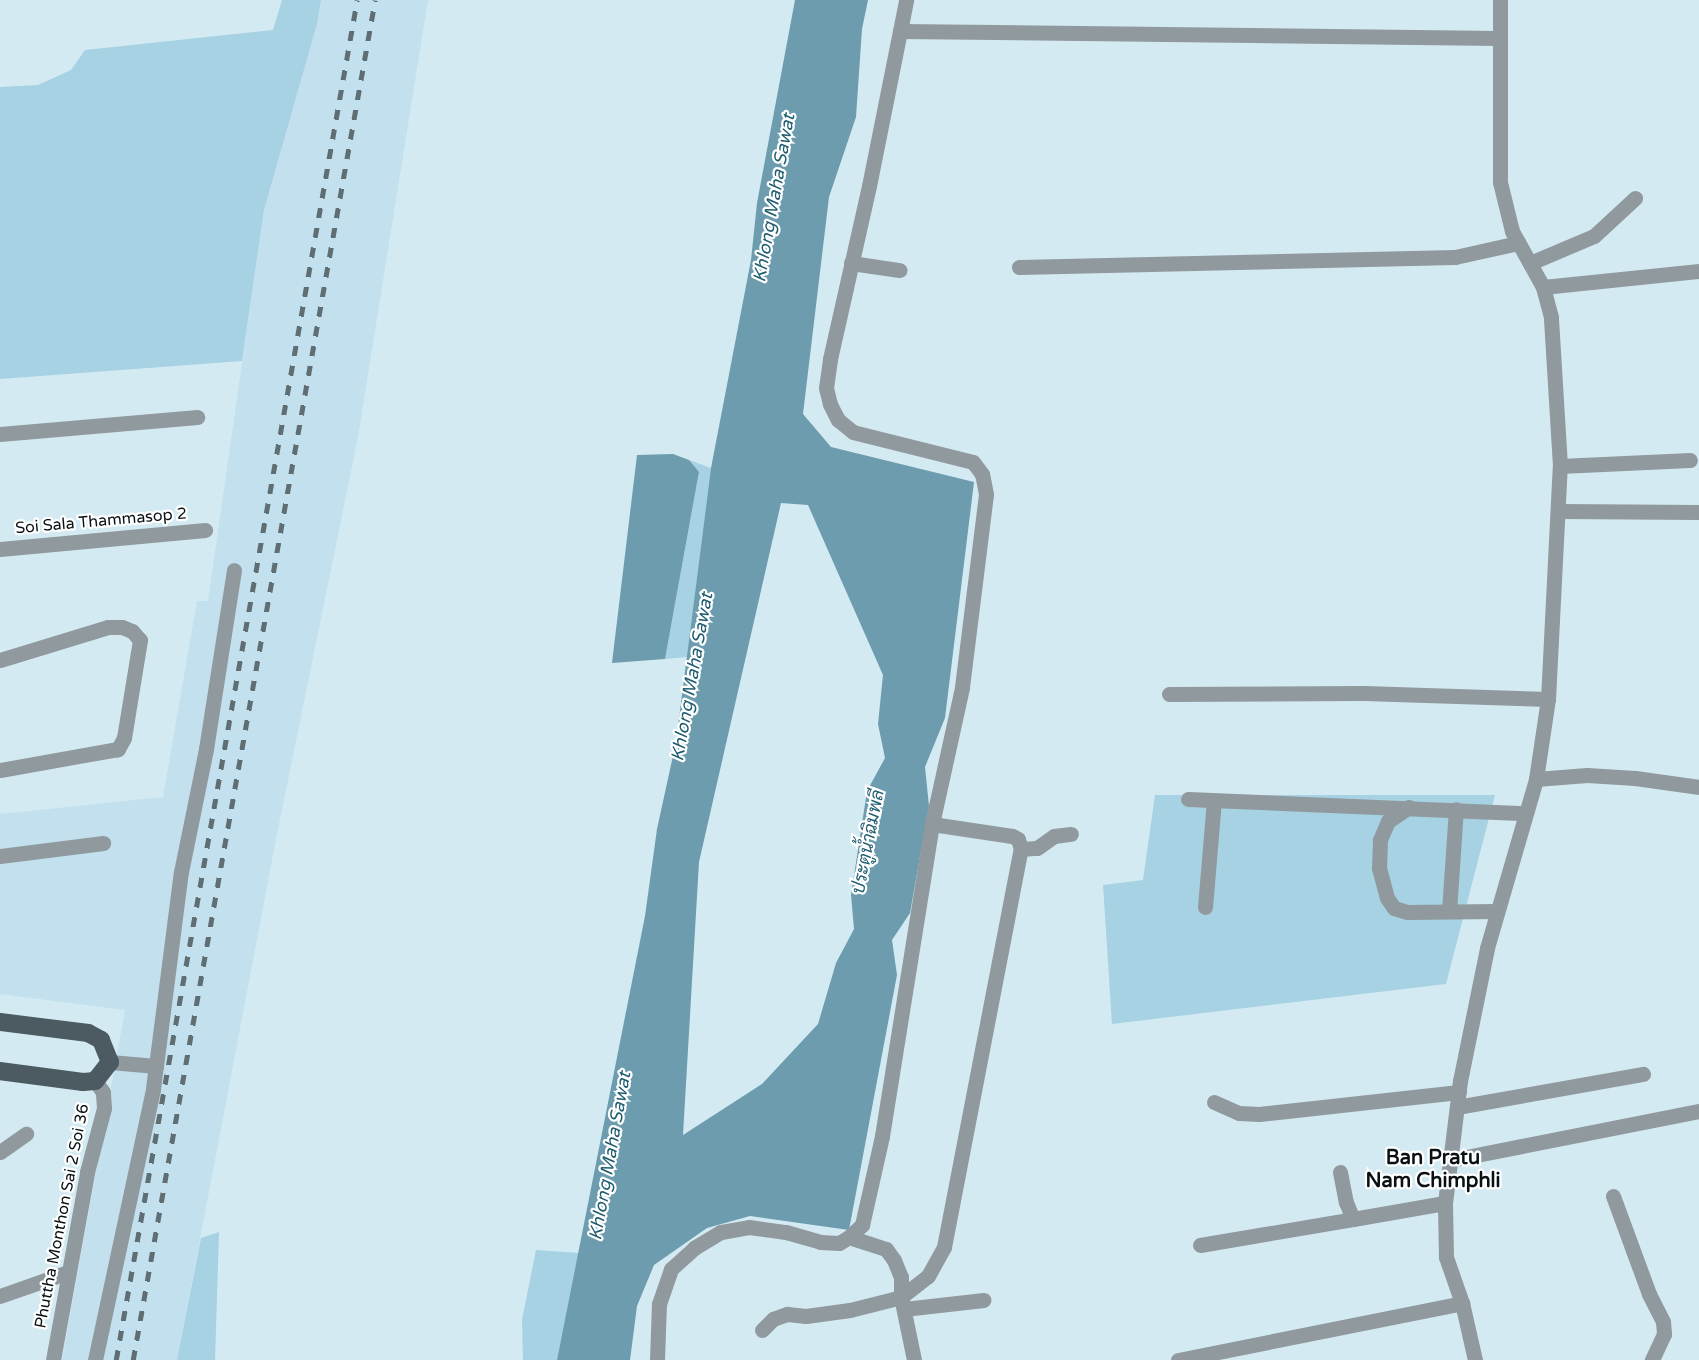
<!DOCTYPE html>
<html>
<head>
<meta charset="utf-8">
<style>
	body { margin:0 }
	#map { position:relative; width:1699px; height:1360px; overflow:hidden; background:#d3eaf2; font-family:"Varela Round",Sarabun,sans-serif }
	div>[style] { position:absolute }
	.built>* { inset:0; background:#c2e0ed }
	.green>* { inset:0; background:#a6d2e3 }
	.water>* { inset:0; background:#6c9cae }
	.minor>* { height:15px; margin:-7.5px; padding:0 7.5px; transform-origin:7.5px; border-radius:7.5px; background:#90999d }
	.major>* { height:18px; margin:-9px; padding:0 9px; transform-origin:9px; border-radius:9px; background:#4b5b61 }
	.rail>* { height:4.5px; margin-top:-2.25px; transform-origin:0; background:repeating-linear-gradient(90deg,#5f6e73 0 10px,transparent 0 20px) }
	span { translate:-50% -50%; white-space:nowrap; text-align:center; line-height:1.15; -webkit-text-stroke:4.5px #fff; paint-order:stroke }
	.street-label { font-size:16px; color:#091114 }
	.water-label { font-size:18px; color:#1f5d71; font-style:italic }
	.quarter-label { font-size:20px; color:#091114; font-weight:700 }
</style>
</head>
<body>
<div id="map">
	<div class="built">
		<i style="clip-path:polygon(321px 0,428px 0,358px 437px,276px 839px,177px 1360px,62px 1360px,125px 1010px,0 994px,0 814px,163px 797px,197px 601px,208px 601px,264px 210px,317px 24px)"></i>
	</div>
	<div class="green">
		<i style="clip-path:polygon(282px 0,321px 0,317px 24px,264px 210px,242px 361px,0 379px,0 87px,38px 85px,71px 70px,85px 50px,273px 30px)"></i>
		<i style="clip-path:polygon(689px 460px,711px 468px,687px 657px,665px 659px,699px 473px)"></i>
		<i style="clip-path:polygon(1155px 795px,1495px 795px,1446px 984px,1112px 1024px,1103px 885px,1143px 880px)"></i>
		<i style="clip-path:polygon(219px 1232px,215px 1360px,177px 1360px,201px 1238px)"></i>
		<i style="clip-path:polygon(536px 1250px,579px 1253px,557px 1360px,523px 1360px,522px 1320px)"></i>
	</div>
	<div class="water">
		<i style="clip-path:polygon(evenodd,795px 0,868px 0,862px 29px,856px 117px,829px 197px,803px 414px,831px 447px,974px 482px,945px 718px,925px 767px,929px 806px,910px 913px,892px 940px,897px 975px,849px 1230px,750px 1216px,707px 1228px,654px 1265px,637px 1306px,630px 1360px,557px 1360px,645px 916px,657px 829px,676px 742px,711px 468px,751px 260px,757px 203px,795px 0,781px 503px,808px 505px,883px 675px,878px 724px,885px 758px,867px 791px,851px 895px,854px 929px,836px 963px,818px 1024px,762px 1084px,683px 1135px,699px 862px,781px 503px)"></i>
		<i style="clip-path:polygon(673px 454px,689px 460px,699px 472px,665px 659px,612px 663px,637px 455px)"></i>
	</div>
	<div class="minor">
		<i style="left:900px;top:31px;width:599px;rotate:0.67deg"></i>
		<i style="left:851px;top:263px;width:49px;rotate:8.3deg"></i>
		<i style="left:1530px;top:263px;width:69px;rotate:-22.9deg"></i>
		<i style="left:1594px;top:236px;width:56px;rotate:-42.8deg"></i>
		<i style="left:1019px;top:267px;width:436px;rotate:-1.3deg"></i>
		<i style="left:1455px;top:257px;width:65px;rotate:-12.5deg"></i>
		<i style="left:1543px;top:287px;width:157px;rotate:-5.9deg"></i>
		<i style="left:0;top:434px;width:198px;rotate:-4.9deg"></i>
		<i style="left:1560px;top:466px;width:130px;rotate:-2.6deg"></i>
		<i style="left:1559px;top:511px;width:140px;rotate:0.4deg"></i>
		<i style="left:0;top:549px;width:206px;rotate:-5.3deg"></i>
		<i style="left:0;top:660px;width:113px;rotate:-17deg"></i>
		<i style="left:108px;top:627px;width:14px"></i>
		<i style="left:122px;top:627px;width:11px;rotate:22deg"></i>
		<i style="left:132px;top:631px;width:12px;rotate:48deg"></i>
		<i style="left:140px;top:640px;width:99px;rotate:99.3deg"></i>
		<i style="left:124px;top:738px;width:13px;rotate:119deg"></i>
		<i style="left:118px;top:749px;width:120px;rotate:169.9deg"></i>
		<i style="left:1169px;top:694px;width:195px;rotate:-0.3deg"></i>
		<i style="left:1364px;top:693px;width:184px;rotate:1.9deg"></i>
		<i style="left:1536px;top:779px;width:51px;rotate:-4.5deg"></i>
		<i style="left:1587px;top:775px;width:48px;rotate:3.6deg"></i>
		<i style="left:1635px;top:778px;width:65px;rotate:8deg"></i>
		<i style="left:1188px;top:799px;width:338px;rotate:2.4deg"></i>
		<i style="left:1409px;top:807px;width:25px;rotate:146deg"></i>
		<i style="left:1388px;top:821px;width:21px;rotate:113deg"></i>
		<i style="left:1380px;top:840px;width:28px;rotate:92deg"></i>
		<i style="left:1379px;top:868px;width:31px;rotate:75deg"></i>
		<i style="left:1387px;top:898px;width:12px;rotate:55deg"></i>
		<i style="left:1394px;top:908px;width:14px;rotate:17deg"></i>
		<i style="left:1407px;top:912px;width:90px;rotate:-0.6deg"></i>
		<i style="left:1021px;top:849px;width:16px;rotate:-4deg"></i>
		<i style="left:1037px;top:848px;width:21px;rotate:-35deg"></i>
		<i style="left:1054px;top:836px;width:17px;rotate:-7deg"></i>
		<i style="left:0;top:856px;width:104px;rotate:-7.2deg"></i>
		<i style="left:1205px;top:907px;width:107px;rotate:-85.2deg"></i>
		<i style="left:1449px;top:911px;width:102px;rotate:-86.1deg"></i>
		<i style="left:156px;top:1066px;width:196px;rotate:-82.7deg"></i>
		<i style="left:181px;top:872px;width:126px;rotate:-78.5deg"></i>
		<i style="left:206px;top:749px;width:181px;rotate:-81.1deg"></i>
		<i style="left:1214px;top:1102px;width:27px;rotate:24deg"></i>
		<i style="left:1239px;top:1113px;width:20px;rotate:3deg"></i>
		<i style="left:1259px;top:1114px;width:201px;rotate:-6.3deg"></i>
		<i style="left:1457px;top:1107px;width:189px;rotate:-10.1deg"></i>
		<i style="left:0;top:1152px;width:32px;rotate:-35deg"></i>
		<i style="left:1451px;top:1160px;width:253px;rotate:-11.2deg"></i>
		<i style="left:1340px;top:1172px;width:31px;rotate:79deg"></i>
		<i style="left:1346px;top:1202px;width:18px;rotate:68deg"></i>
		<i style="left:1353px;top:1219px;width:93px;rotate:-9.9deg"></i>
		<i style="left:1613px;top:1196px;width:104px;rotate:69.8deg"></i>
		<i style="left:1649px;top:1294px;width:31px;rotate:63deg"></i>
		<i style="left:1663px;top:1322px;width:12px;rotate:85deg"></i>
		<i style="left:1664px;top:1334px;width:29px;rotate:115deg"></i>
		<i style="left:849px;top:1237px;width:39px;rotate:18deg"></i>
		<i style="left:886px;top:1249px;width:14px;rotate:54deg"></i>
		<i style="left:894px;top:1260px;width:18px;rotate:68deg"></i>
		<i style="left:901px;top:1277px;width:20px;rotate:90deg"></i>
		<i style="left:901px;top:1297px;width:64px;rotate:78.3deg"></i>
		<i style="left:1200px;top:1245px;width:155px;rotate:-9.6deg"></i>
		<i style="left:0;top:1296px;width:72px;rotate:-19.4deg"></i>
		<i style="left:904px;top:1309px;width:80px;rotate:-6.5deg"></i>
		<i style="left:762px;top:1330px;width:16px;rotate:-45deg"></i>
		<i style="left:773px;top:1319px;width:15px;rotate:-20deg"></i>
		<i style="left:787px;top:1314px;width:19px;rotate:6deg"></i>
		<i style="left:806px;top:1316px;width:44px;rotate:-7.8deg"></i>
		<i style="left:850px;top:1310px;width:53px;rotate:-14.3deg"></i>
		<i style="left:901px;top:1297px;width:34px;rotate:-38deg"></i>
		<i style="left:928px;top:1276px;width:33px;rotate:-61deg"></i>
		<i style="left:944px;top:1247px;width:405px;rotate:-79.1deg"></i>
		<i style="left:1021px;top:849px;width:10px;rotate:-107deg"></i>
		<i style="left:1018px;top:839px;width:7px;rotate:-153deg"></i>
		<i style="left:1012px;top:836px;width:81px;rotate:-171.5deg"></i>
		<i style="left:53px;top:1360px;width:191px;rotate:-79.7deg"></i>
		<i style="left:87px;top:1172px;width:66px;rotate:-75.1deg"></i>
		<i style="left:104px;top:1108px;width:16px;rotate:-94deg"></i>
		<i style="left:103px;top:1092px;width:14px;rotate:-126deg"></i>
		<i style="left:95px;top:1360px;width:277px;rotate:-77.9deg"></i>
		<i style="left:153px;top:1089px;width:23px;rotate:-83deg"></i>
		<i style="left:156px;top:1066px;width:46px;rotate:-175deg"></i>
		<i style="left:657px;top:1360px;width:56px;rotate:-88deg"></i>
		<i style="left:659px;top:1304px;width:37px;rotate:-71deg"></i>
		<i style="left:671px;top:1269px;width:31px;rotate:-42deg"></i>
		<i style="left:694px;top:1248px;width:31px;rotate:-31deg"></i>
		<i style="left:721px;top:1232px;width:28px;rotate:-10deg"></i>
		<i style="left:749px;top:1227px;width:37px;rotate:8deg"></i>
		<i style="left:786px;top:1232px;width:35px;rotate:16deg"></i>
		<i style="left:820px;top:1242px;width:19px;rotate:3deg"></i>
		<i style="left:839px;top:1243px;width:12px;rotate:-31deg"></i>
		<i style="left:849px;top:1237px;width:18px;rotate:-43deg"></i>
		<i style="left:862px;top:1225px;width:91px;rotate:-77.3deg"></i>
		<i style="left:882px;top:1136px;width:316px;rotate:-80.9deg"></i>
		<i style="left:932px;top:824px;width:140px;rotate:-77.6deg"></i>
		<i style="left:962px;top:687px;width:194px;rotate:-82.9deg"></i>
		<i style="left:986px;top:494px;width:20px;rotate:-101deg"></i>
		<i style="left:982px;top:474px;width:15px;rotate:-127deg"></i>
		<i style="left:973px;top:462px;width:124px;rotate:-166deg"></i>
		<i style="left:853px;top:432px;width:19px;rotate:-141deg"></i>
		<i style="left:838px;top:420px;width:18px;rotate:-117deg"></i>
		<i style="left:830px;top:404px;width:16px;rotate:-104deg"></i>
		<i style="left:826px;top:388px;width:29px;rotate:-82deg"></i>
		<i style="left:830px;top:359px;width:177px;rotate:-77.3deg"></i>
		<i style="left:869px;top:186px;width:190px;rotate:-78.7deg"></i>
		<i style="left:1178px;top:1360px;width:290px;rotate:-11.3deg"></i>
		<i style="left:1475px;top:1360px;width:58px;rotate:-102.8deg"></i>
		<i style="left:1462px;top:1303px;width:49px;rotate:-109.2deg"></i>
		<i style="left:1446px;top:1257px;width:54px;rotate:-91.1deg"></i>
		<i style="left:1445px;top:1203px;width:123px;rotate:-83deg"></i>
		<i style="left:1460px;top:1081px;width:136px;rotate:-78.5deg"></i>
		<i style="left:1487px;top:948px;width:176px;rotate:-73.8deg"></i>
		<i style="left:1536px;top:779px;width:81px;rotate:-81.5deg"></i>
		<i style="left:1548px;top:699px;width:233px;rotate:-87.1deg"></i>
		<i style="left:1560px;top:466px;width:149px;rotate:-93.5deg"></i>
		<i style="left:1551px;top:317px;width:31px;rotate:-105deg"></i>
		<i style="left:1543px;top:287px;width:64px;rotate:-119deg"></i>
		<i style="left:1512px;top:231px;width:50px;rotate:-103.8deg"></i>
		<i style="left:1500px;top:182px;width:182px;rotate:-90deg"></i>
	</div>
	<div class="major">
		<i style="left:0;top:1022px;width:89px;rotate:7.1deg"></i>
		<i style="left:88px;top:1033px;width:15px;rotate:28deg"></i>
		<i style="left:101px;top:1040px;width:24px;rotate:68deg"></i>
		<i style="left:110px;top:1062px;width:24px;rotate:128deg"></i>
		<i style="left:95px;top:1081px;width:12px;rotate:175deg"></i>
		<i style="left:83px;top:1082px;width:84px;rotate:-172.5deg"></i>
	</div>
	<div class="rail">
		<i style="left:116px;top:1360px;width:1381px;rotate:-79.95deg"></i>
		<i style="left:133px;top:1360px;width:1381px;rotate:-79.91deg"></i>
	</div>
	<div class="street-label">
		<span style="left:101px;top:521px;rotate:-5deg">Soi Sala Thammasop 2</span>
		<span style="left:62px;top:1216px;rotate:-79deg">Phuttha Monthon Sai 2 Soi 36</span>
	</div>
	<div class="water-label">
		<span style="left:774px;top:198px;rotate:-80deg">Khlong Maha Sawat</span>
		<span style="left:692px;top:677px;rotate:-80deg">Khlong Maha Sawat</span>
		<span style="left:868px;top:842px;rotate:-79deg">ประตูน้ำฉิมพลี</span>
		<span style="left:610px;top:1156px;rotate:-80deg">Khlong Maha Sawat</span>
	</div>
	<div class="quarter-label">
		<span style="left:1433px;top:1170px">Ban Pratu<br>Nam Chimphli</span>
	</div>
</div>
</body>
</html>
